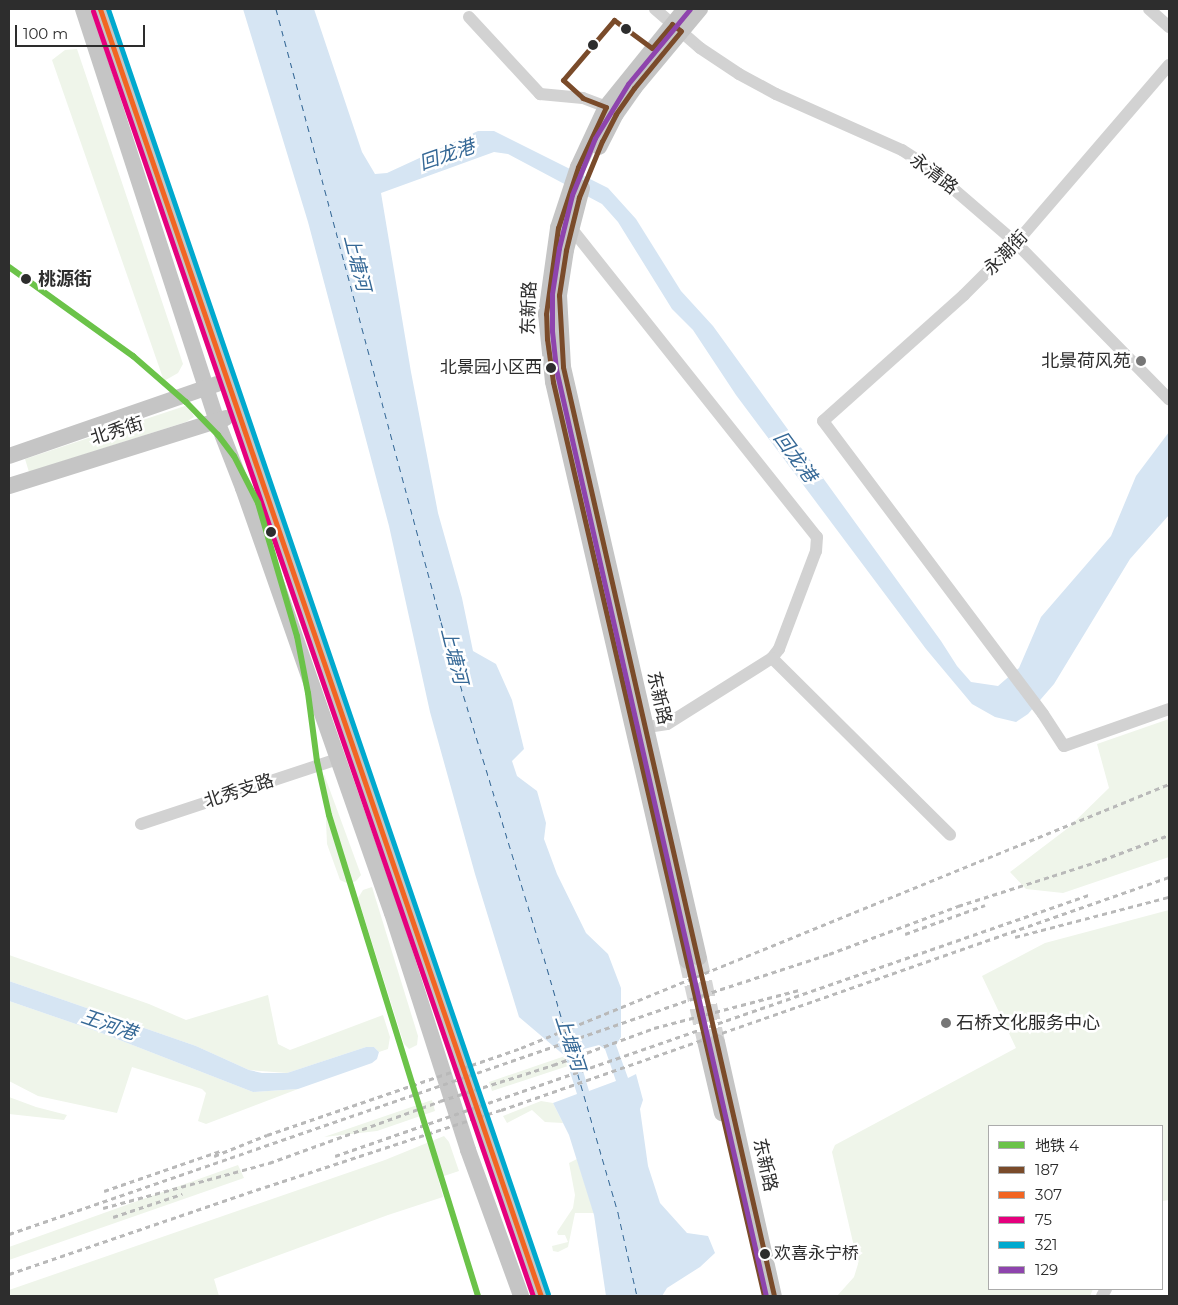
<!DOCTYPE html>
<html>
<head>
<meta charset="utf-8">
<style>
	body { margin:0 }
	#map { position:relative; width:1178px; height:1305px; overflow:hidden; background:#fff; font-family:Montserrat,"Noto Sans SC",sans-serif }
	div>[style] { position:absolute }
	.green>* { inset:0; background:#eff5ea }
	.water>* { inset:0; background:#d6e5f3 }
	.ferry>* { height:1px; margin-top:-0.5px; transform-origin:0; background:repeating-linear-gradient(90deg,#356896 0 6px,transparent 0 11px) }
	.major-tunnel>* { height:16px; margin-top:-8px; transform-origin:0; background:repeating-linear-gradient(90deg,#d5d5d5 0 16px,transparent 0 24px) }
	.minor>* { height:12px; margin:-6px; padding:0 6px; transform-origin:6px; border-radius:6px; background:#d2d2d2 }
	.major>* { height:16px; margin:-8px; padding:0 8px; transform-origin:8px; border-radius:8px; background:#c5c5c5 }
	.rail>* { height:2.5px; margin-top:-1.25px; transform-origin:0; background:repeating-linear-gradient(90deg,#b9b9b9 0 5px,transparent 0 9px) }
	.bus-1>* { height:5px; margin:-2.5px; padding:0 2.5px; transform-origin:2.5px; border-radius:2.5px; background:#7a4b2a }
	.bus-2>* { height:5px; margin:-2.5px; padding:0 2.5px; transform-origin:2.5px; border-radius:2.5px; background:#f26522 }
	.bus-3>* { height:5px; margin:-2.5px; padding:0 2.5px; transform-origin:2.5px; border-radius:2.5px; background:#e5007d }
	.bus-4>* { height:5px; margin:-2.5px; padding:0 2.5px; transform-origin:2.5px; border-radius:2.5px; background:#00a9ce }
	.bus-5>* { height:5px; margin:-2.5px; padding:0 2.5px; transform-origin:2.5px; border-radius:2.5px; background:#8e44ad }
	.metro-1>* { height:6px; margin:-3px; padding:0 3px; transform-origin:3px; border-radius:3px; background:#6bc349 }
	.dots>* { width:14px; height:14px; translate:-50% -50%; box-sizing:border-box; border:2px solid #fff; border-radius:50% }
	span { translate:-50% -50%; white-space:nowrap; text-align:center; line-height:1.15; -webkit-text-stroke:5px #fff; paint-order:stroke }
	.bus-label { font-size:17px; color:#2d2d2d }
	.right { translate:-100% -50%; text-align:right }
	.left { translate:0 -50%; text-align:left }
	.street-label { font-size:18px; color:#2d2d2d }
	.stop-label { font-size:18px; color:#2d2d2d; font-weight:700 }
	.poi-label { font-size:18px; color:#2d2d2d }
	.water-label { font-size:19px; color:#356896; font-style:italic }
	.frame { position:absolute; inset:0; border:10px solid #2d2d2d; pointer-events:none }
	.legend { position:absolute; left:988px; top:1125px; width:175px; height:165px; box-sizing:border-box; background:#fff; border:1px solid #ababab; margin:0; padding:6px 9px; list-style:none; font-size:15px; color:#2d2d2d }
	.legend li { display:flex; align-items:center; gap:10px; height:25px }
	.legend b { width:25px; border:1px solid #ababab }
	.scale { position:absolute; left:15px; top:25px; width:130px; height:22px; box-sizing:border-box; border:2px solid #2d2d2d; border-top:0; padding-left:6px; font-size:15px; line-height:18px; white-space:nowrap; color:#2d2d2d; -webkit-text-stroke:4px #fff; paint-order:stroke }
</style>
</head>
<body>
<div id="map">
	<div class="green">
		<i style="clip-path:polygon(77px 49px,183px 364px,178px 373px,164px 381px,52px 60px,65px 50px)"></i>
		<i style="clip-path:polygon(188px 405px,194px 417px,186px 422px,29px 472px,25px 459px)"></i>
		<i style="clip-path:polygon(1169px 719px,1169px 857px,1063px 893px,1026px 889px,1010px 872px,1068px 828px,1109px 788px,1097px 744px)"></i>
		<i style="clip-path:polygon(324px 774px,361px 875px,356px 881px,349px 884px,340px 880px,327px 844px)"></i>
		<i style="clip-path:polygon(372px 887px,418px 1036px,417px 1045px,409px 1049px,404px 1044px,358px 898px,363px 890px)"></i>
		<i style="clip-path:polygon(1169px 910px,1169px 1200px,1162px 1201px,1162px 1126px,989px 1126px,989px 1289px,1093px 1289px,1090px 1296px,837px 1296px,854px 1277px,858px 1264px,832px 1152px,835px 1145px,1016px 1048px,982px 976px,1045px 943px)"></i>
		<i style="clip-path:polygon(9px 955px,149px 1004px,186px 1020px,268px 995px,278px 1044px,290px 1050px,383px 1015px,390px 1037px,388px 1049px,379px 1052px,374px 1047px,366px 1047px,287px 1073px,249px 1070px,196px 1046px,9px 981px)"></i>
		<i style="clip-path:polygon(9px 1001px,99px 1032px,253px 1092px,298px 1089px,206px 1124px,198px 1121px,206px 1093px,202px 1089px,132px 1067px,117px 1113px,38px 1096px,9px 1081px)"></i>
		<i style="clip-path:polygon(565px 1056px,568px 1066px,492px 1091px,489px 1082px)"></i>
		<i style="clip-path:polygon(9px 1097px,36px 1107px,67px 1115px,64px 1120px,9px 1114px)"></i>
		<i style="clip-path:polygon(432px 1100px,435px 1111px,377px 1131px,324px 1137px)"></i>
		<i style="clip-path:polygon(541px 1101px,553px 1103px,563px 1123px,545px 1122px,532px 1110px,507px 1123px,503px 1116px)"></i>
		<i style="clip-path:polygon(444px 1136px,449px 1142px,459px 1171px,438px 1178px,443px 1197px,388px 1215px,214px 1279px,219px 1296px,9px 1296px,9px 1290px,385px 1160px)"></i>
		<i style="clip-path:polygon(577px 1159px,594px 1213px,575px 1213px,568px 1247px,558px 1252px,553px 1251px,552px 1246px,568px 1242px,565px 1235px,558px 1235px,557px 1232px,573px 1208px,575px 1195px,569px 1163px)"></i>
		<i style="clip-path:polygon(238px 1165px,244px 1178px,9px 1260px,9px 1247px)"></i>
	</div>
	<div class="water">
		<i style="clip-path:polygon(evenodd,243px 9px,314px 9px,362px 152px,375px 174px,387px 173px,478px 131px,494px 131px,608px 188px,636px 219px,681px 291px,713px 326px,941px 641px,957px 666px,971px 682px,998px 686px,1019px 668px,1041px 617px,1111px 536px,1136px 476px,1169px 432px,1169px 515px,1130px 559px,1054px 684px,1028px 714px,1016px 722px,995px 717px,972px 704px,926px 649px,736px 395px,693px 330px,672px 309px,618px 222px,602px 204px,508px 154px,494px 152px,381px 193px,411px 372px,438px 513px,462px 598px,473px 651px,496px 664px,512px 700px,524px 749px,512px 761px,517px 776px,537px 791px,546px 823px,544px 839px,557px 874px,586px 933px,608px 954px,621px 988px,621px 1037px,616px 1045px,628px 1078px,636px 1074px,643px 1100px,640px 1109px,648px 1166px,660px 1203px,687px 1233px,708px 1236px,715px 1253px,700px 1267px,667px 1288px,662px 1296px,606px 1296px,594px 1215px,569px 1135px,553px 1103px,577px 1094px,565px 1056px,519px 1017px,475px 874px,430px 712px,389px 526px,308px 222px,243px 9px,599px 1045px,605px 1049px,616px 1081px,589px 1091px,579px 1057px,584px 1049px,599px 1045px)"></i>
		<i style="clip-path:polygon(9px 981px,196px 1046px,249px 1070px,262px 1073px,287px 1073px,366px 1047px,374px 1047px,379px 1052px,377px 1059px,372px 1063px,298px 1089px,253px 1092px,99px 1032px,9px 1001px)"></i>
	</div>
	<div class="ferry">
		<i style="left:276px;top:9px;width:635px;rotate:74.93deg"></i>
		<i style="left:441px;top:622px;width:351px;rotate:73deg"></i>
		<i style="left:544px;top:958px;width:266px;rotate:73.8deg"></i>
		<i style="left:618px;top:1213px;width:85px;rotate:77.1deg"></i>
	</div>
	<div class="major-tunnel">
		<i style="left:699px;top:958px;width:86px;rotate:77.9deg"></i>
		<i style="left:687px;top:961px;width:86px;rotate:77.3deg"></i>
	</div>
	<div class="minor">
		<i style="left:655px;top:9px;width:60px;rotate:40.9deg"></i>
		<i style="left:700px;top:48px;width:47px;rotate:33.7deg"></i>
		<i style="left:739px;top:74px;width:42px;rotate:28.4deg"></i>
		<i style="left:776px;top:94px;width:138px;rotate:24deg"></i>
		<i style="left:902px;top:150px;width:31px;rotate:33deg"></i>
		<i style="left:928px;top:167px;width:116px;rotate:40.8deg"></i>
		<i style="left:1016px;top:243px;width:219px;rotate:45.6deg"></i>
		<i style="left:1149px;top:9px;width:27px;rotate:42deg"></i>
		<i style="left:469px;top:17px;width:105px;rotate:47.3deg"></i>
		<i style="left:540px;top:94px;width:43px;rotate:5.3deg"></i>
		<i style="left:583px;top:98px;width:25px;rotate:21deg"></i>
		<i style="left:1169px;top:65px;width:235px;rotate:130.7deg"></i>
		<i style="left:1016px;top:243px;width:74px;rotate:135deg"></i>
		<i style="left:964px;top:295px;width:189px;rotate:138.2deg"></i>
		<i style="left:823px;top:421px;width:366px;rotate:53.1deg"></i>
		<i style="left:1043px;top:714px;width:38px;rotate:57deg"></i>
		<i style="left:1064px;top:746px;width:111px;rotate:-19.4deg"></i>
		<i style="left:571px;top:228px;width:395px;rotate:51.5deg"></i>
		<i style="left:817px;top:537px;width:14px;rotate:94deg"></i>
		<i style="left:816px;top:551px;width:105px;rotate:110.7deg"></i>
		<i style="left:779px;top:649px;width:11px;rotate:128deg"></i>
		<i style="left:772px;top:658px;width:124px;rotate:147.8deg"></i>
		<i style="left:667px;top:724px;width:30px;rotate:171deg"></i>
		<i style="left:772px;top:658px;width:251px;rotate:44.8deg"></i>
		<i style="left:141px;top:824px;width:207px;rotate:-18.3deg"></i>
		<i style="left:1102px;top:1296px;width:8px;rotate:-60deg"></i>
	</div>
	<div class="major">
		<i style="left:83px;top:9px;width:433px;rotate:72deg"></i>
		<i style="left:217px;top:421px;width:72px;rotate:68.8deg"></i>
		<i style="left:243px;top:488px;width:450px;rotate:70.7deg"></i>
		<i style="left:392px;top:913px;width:249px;rotate:72.2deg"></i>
		<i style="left:468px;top:1150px;width:155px;rotate:70deg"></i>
		<i style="left:100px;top:9px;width:1360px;rotate:71.09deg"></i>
		<i style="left:685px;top:9px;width:126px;rotate:128.9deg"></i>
		<i style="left:606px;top:107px;width:66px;rotate:115deg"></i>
		<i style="left:578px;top:167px;width:64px;rotate:108.2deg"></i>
		<i style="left:558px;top:228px;width:87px;rotate:97.9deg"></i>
		<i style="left:546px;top:314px;width:68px;rotate:84.1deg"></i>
		<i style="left:553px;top:382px;width:594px;rotate:76.97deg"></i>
		<i style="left:599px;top:147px;width:37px;rotate:-63deg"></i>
		<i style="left:616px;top:114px;width:32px;rotate:-55deg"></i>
		<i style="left:634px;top:88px;width:103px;rotate:-50.1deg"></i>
		<i style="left:582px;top:188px;width:64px;rotate:104.5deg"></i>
		<i style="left:566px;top:250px;width:46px;rotate:98.8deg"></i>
		<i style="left:559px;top:295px;width:72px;rotate:86.8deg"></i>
		<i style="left:563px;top:367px;width:606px;rotate:77.04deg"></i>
		<i style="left:9px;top:456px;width:220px;rotate:-19.1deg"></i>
		<i style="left:9px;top:486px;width:227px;rotate:-17.4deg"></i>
		<i style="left:717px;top:1042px;width:260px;rotate:77.4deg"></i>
		<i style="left:706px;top:1045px;width:70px;rotate:76.8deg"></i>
	</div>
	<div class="rail">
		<i style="left:905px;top:934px;width:85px;rotate:-19.9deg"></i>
		<i style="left:1015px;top:937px;width:159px;rotate:-14.6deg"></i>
		<i style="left:214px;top:1156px;width:57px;rotate:-21.6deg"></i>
		<i style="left:267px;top:1135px;width:268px;rotate:-18.9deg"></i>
		<i style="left:521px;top:1048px;width:700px;rotate:-22.17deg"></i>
		<i style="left:335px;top:1156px;width:800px;rotate:-19.11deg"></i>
		<i style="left:104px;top:1191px;width:123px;rotate:-19deg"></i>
		<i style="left:103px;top:1208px;width:172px;rotate:-15.2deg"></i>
		<i style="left:269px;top:1163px;width:182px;rotate:-19.9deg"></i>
		<i style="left:440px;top:1101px;width:119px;rotate:-17.7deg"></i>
		<i style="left:553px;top:1065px;width:108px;rotate:-20.1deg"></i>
		<i style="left:654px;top:1028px;width:150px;rotate:-14.7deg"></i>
		<i style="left:113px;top:1217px;width:73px;rotate:-18.4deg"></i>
		<i style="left:9px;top:1234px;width:734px;rotate:-19deg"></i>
		<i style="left:703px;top:995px;width:133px;rotate:-18deg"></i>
		<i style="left:829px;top:954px;width:138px;rotate:-20.4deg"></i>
		<i style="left:958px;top:906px;width:151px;rotate:-17.7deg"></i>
		<i style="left:1102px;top:860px;width:72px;rotate:-20.5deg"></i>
		<i style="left:9px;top:1274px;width:270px;rotate:-18.8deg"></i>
		<i style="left:265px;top:1187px;width:248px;rotate:-18.1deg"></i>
		<i style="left:501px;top:1110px;width:707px;rotate:-19.23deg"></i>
	</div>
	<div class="bus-1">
		<i style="left:764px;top:1296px;width:938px;rotate:-103deg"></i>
		<i style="left:553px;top:382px;width:43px;rotate:-97.9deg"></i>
		<i style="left:547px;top:339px;width:25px;rotate:-92deg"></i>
		<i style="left:546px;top:314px;width:87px;rotate:-82.1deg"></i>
		<i style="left:558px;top:228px;width:64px;rotate:-71.8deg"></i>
		<i style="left:578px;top:167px;width:66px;rotate:-65deg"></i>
		<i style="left:606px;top:107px;width:25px;rotate:-159deg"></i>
		<i style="left:583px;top:98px;width:27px;rotate:-138deg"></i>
		<i style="left:563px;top:80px;width:79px;rotate:-49.6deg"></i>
		<i style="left:614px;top:20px;width:47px;rotate:36.4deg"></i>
		<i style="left:652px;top:48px;width:31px;rotate:-50deg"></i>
		<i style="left:672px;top:24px;width:11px;rotate:38deg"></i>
		<i style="left:681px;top:31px;width:74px;rotate:129.5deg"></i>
		<i style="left:634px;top:88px;width:32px;rotate:125deg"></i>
		<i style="left:616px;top:114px;width:30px;rotate:117deg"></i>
		<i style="left:602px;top:141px;width:61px;rotate:112.3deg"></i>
		<i style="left:579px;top:197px;width:55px;rotate:103.8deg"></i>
		<i style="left:566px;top:250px;width:46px;rotate:98.8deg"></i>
		<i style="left:559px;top:295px;width:72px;rotate:86.8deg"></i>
		<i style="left:563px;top:367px;width:953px;rotate:77.2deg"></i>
	</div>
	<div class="bus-2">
		<i style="left:100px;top:9px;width:1360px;rotate:71.09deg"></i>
	</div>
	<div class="bus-3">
		<i style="left:93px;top:11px;width:1358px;rotate:71.1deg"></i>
	</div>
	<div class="bus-4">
		<i style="left:108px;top:9px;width:1358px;rotate:71.1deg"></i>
	</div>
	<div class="bus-5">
		<i style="left:690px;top:9px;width:97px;rotate:129.6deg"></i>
		<i style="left:628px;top:84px;width:63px;rotate:121.4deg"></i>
		<i style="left:595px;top:138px;width:61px;rotate:112deg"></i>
		<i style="left:572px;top:195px;width:55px;rotate:103.8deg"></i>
		<i style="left:559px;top:248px;width:47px;rotate:98.7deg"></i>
		<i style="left:552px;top:294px;width:37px;rotate:90deg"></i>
		<i style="left:552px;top:331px;width:38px;rotate:84deg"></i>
		<i style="left:556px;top:369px;width:950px;rotate:77.24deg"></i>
	</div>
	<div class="metro-1">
		<i style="left:9px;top:267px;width:153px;rotate:35.7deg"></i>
		<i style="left:133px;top:356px;width:70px;rotate:41deg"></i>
		<i style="left:186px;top:402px;width:46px;rotate:45.9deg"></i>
		<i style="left:218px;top:435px;width:26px;rotate:53deg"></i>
		<i style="left:234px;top:456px;width:53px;rotate:62.9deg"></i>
		<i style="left:258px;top:503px;width:139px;rotate:73.7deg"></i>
		<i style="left:297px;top:636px;width:58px;rotate:79.1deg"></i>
		<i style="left:308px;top:693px;width:69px;rotate:82.5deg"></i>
		<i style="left:317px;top:761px;width:55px;rotate:77.5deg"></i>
		<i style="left:329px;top:815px;width:504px;rotate:72.79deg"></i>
	</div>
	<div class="dots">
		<i style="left:626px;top:29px;background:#2d2d2d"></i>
		<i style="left:593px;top:45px;background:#2d2d2d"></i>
		<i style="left:26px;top:279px;background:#2d2d2d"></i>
		<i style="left:1141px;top:361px;background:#767676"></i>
		<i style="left:551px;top:368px;background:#2d2d2d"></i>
		<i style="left:271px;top:532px;background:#2d2d2d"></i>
		<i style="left:946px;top:1023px;background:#767676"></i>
		<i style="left:765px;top:1254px;background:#2d2d2d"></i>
	</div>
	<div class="bus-label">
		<span class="right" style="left:542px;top:368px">北景园小区西</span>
		<span class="left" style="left:774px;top:1254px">欢喜永宁桥</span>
	</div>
	<div class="street-label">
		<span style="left:934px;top:174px;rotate:37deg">永清路</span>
		<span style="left:1006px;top:253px;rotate:-46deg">永潮街</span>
		<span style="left:529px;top:308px;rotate:-88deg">东新路</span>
		<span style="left:117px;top:431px;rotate:-17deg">北秀街</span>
		<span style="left:659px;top:698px;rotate:77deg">东新路</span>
		<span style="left:239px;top:791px;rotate:-18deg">北秀支路</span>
		<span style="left:765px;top:1165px;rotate:77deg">东新路</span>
	</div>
	<div class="stop-label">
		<span class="left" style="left:38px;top:279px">桃源街</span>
	</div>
	<div class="poi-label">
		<span class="right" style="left:1131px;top:361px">北景荷风苑</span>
		<span class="left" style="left:956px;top:1023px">石桥文化服务中心</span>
	</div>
	<div class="water-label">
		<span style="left:447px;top:155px;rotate:-19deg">回龙港</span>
		<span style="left:357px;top:263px;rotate:76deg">上塘河</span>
		<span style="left:795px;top:457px;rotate:54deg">回龙港</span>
		<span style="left:454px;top:656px;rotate:76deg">上塘河</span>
		<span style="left:109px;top:1025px;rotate:19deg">王河港</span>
		<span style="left:570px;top:1043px;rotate:72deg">上塘河</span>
	</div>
	<div class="frame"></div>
	<ul class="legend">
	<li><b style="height:6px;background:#6bc349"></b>地铁 4</li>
	<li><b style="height:6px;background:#7a4b2a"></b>187</li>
	<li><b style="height:6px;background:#f26522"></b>307</li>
	<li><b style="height:6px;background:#e5007d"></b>75</li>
	<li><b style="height:6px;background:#00a9ce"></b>321</li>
	<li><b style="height:6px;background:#8e44ad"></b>129</li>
	</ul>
	<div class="scale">100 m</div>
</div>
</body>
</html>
